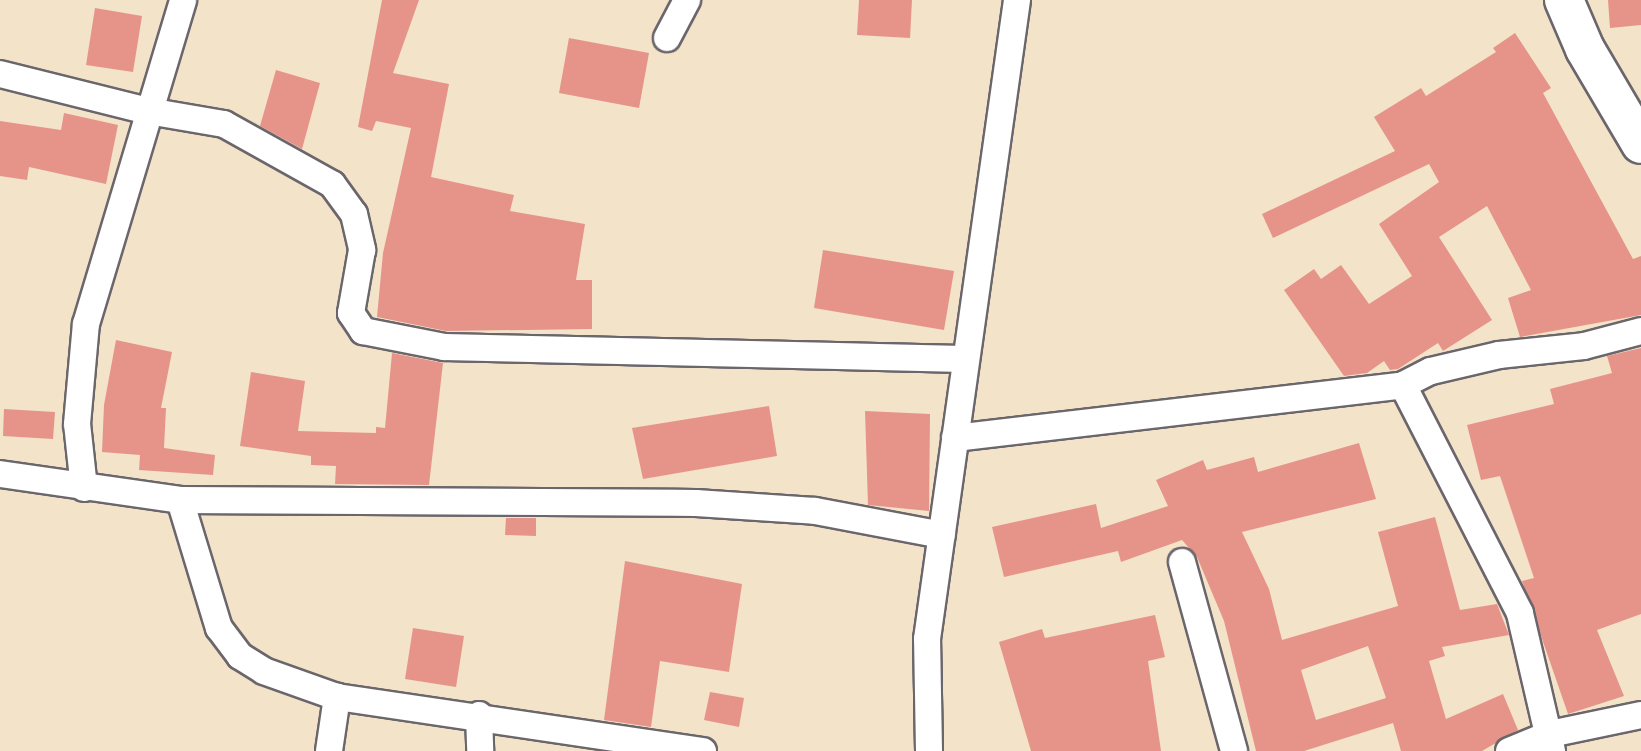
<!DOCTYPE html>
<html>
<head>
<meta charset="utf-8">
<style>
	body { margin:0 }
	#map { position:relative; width:1641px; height:751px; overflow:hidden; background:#f3e3c8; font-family:Mynerve,sans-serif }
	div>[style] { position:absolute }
	.building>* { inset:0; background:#e6948a }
	.roads { filter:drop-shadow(2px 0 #6b666c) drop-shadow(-2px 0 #6b666c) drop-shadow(0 2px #6b666c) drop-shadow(0 -2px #6b666c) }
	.street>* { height:26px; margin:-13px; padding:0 13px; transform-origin:13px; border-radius:13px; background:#fff }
	.secondary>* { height:38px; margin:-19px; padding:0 19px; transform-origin:19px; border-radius:19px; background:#fff }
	span { translate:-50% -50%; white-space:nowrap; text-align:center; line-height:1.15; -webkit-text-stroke:8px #fbf7ec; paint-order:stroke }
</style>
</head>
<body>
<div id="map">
	<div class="building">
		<i style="clip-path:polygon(382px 0,419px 0,393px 73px,449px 84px,431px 177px,514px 195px,510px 211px,585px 224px,576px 280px,592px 280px,592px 329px,446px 331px,377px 317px,383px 253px,411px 128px,376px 121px,372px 131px,358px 127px)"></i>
		<i style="clip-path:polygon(859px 0,912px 0,910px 38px,857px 35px)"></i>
		<i style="clip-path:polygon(1608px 0,1641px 0,1641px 25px,1610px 28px)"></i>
		<i style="clip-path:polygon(95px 8px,142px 16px,133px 72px,86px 65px)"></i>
		<i style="clip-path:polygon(1515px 33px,1551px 88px,1543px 93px,1633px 259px,1641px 256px,1641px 315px,1520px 337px,1508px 298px,1531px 290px,1487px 206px,1439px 237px,1492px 320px,1443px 351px,1438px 343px,1398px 369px,1390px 370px,1384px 361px,1367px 373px,1344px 376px,1284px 290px,1314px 269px,1321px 279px,1341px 265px,1369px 304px,1412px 276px,1379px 224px,1439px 182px,1429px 164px,1273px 238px,1262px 214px,1395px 151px,1374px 117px,1421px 88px,1426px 96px,1496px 52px,1493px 48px)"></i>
		<i style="clip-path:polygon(569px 38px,649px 53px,639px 108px,559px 93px)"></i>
		<i style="clip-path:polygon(276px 70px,320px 83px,302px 149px,260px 126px)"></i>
		<i style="clip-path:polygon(64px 113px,118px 125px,106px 184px,29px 167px,27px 180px,0 176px,0 121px,61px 130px)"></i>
		<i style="clip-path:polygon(823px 250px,954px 271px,944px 330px,814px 308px)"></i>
		<i style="clip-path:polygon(116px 340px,172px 352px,161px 408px,166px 408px,164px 448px,215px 455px,213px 475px,139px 470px,140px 455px,102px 452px,104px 405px)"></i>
		<i style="clip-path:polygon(1641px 348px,1641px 614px,1597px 630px,1624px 696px,1568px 714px,1522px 581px,1534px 578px,1500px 476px,1481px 480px,1467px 425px,1554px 404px,1550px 389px,1612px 373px,1607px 356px)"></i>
		<i style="clip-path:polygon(392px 353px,443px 363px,429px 485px,335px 484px,336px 466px,311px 465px,311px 456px,240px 446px,251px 372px,305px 381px,298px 431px,376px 433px,376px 427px,385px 428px)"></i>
		<i style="clip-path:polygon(769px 406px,777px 456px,643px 479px,632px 428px)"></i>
		<i style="clip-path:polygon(4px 409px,55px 412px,53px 439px,3px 436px)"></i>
		<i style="clip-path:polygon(865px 411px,930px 414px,929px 511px,868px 505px)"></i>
		<i style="clip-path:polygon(evenodd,1359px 443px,1376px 499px,1242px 532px,1269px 589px,1282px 640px,1398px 606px,1378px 532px,1435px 517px,1460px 610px,1497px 604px,1509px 635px,1442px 647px,1445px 656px,1429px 661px,1446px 719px,1503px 694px,1518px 730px,1482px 751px,1401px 751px,1393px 723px,1304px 751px,1256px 751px,1224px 621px,1197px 557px,1182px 540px,1121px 562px,1118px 551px,1004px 577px,992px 527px,1096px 504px,1101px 528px,1168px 506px,1156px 480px,1203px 460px,1207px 470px,1254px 457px,1258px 472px,1359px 443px,1368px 646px,1386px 698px,1316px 720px,1301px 670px,1368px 646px)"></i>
		<i style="clip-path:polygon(506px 518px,536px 518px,536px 536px,505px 535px)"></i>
		<i style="clip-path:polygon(625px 561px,742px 584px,729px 672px,660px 661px,651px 727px,604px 720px)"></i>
		<i style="clip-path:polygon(1155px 615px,1165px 657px,1148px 661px,1161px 751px,1031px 751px,999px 642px,1042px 629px,1045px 638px)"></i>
		<i style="clip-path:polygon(413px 628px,464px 636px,456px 687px,405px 679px)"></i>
		<i style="clip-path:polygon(710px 692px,744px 698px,739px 727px,704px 720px)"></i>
	</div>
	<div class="roads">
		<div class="street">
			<i style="left:667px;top:38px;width:43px;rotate:-62.2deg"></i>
			<i style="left:0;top:74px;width:153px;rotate:14deg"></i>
			<i style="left:148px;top:111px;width:77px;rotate:9.7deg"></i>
			<i style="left:224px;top:124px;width:124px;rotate:29.1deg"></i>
			<i style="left:332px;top:184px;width:37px;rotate:54deg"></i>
			<i style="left:354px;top:214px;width:37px;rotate:77deg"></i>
			<i style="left:362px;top:250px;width:64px;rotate:99.9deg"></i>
			<i style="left:351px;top:313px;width:22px;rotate:56deg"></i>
			<i style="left:363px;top:331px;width:83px;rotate:11.2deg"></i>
			<i style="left:444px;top:347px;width:520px;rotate:1.32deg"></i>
			<i style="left:955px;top:438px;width:451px;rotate:-6.7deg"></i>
			<i style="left:0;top:474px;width:182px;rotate:8.2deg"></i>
			<i style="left:180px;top:500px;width:516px;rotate:0.33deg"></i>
			<i style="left:696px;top:503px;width:119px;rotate:3.8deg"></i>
			<i style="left:815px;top:511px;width:129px;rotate:10.7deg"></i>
			<i style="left:84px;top:488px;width:64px;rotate:-96.2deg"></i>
			<i style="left:77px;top:424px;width:100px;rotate:-84.9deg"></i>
			<i style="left:86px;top:324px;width:338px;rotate:-73.3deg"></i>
			<i style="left:180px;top:500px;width:134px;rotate:73.1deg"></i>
			<i style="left:219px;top:628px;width:35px;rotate:53deg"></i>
			<i style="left:240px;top:656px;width:28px;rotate:32deg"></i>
			<i style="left:264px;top:671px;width:77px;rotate:19.6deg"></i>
			<i style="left:337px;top:697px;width:370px;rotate:8.4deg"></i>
			<i style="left:1182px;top:562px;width:196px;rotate:74.6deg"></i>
			<i style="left:479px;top:715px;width:36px;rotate:88deg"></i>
			<i style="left:329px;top:751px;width:55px;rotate:-81.6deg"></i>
			<i style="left:929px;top:751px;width:112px;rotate:-91deg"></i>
			<i style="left:927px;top:639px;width:645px;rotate:-81.98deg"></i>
			<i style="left:1509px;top:751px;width:44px;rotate:-22.5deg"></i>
			<i style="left:1550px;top:734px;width:93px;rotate:-11.8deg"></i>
			<i style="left:1552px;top:751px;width:142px;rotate:-103.1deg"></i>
			<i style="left:1520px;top:613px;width:256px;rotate:-117.2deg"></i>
			<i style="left:1403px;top:385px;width:31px;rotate:-27deg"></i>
			<i style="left:1431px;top:371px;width:70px;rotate:-13.2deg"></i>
			<i style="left:1499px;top:355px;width:85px;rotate:-6deg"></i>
			<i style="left:1584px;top:346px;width:59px;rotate:-14.7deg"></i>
		</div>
		<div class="secondary">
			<i style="left:1564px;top:0;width:53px;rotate:66.8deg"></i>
			<i style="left:1585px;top:49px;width:110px;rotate:59.5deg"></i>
		</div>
	</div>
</div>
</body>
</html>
